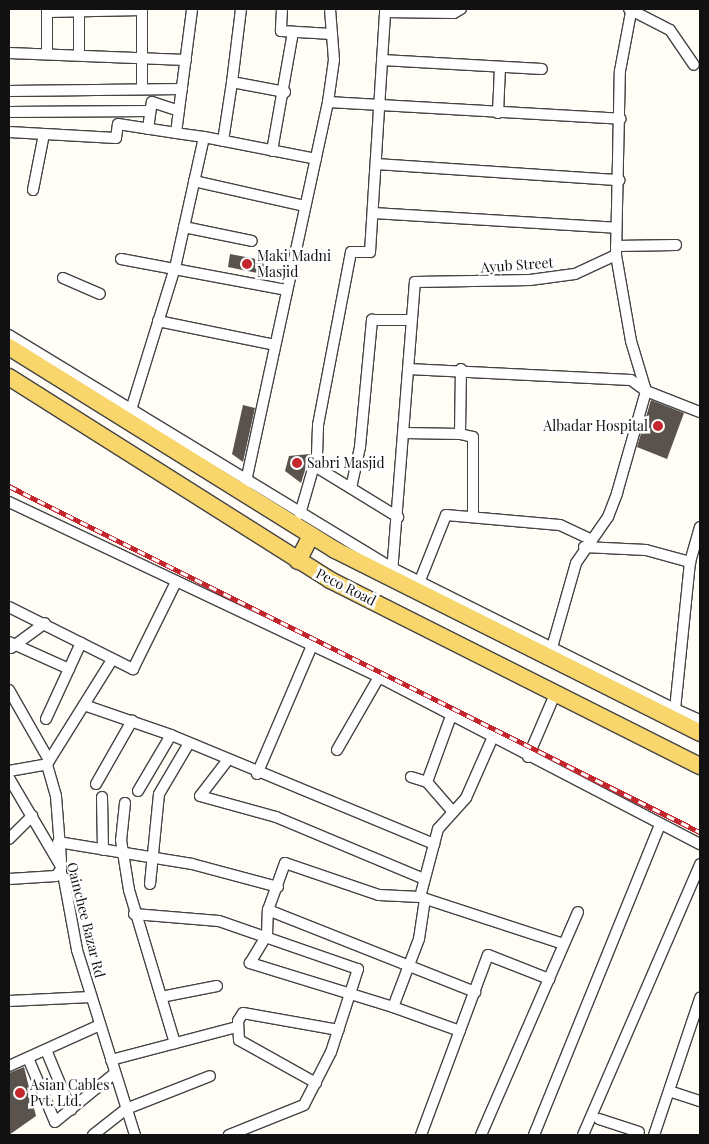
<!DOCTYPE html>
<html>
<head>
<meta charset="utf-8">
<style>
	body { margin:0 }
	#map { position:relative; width:709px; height:1144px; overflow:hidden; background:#fffdf5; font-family:"Playfair Display",serif }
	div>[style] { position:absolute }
	.building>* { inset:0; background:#5a524d }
	.roads { filter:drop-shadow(1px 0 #444) drop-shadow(-1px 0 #444) drop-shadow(0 1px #444) drop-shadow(0 -1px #444) }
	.street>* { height:10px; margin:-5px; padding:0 5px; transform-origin:5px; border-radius:5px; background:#fff }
	.primary>* { height:16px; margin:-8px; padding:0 8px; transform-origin:8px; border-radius:8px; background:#f9d66b }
	.rail>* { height:4.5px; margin-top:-2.25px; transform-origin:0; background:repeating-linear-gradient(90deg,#fff 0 8px,#c4262e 0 16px); box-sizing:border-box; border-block:1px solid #c4262e }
	.dots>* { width:14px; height:14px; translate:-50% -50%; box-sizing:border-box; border:2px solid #fff; border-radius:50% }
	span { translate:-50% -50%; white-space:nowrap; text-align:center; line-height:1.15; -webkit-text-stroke:5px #fff; paint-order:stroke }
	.poi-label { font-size:14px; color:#111 }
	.left { translate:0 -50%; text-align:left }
	.right { translate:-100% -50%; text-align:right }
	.street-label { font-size:14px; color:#111 }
	.frame { position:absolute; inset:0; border:10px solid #111; pointer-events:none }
</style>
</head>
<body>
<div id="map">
	<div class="building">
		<i style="clip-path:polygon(230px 254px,266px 261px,267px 275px,228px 267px)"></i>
		<i style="clip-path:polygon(651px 400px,684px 413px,667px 459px,637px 447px)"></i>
		<i style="clip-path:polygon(243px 405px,255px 408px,243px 462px,232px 454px)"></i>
		<i style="clip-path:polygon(310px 454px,301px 483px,285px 471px,289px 456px)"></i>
		<i style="clip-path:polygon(24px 1067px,36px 1116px,9px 1135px,9px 1073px)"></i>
	</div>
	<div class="roads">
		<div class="street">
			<i style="left:47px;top:9px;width:45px;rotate:90deg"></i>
			<i style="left:142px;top:9px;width:80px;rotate:90deg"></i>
			<i style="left:241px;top:9px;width:74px;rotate:97deg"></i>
			<i style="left:232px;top:82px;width:54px;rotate:10.7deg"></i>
			<i style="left:282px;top:9px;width:22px;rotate:93deg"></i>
			<i style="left:281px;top:31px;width:51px;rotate:3.4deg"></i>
			<i style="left:629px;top:9px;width:46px;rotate:27.1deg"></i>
			<i style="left:670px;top:30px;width:42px;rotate:55.6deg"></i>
			<i style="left:48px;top:12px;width:94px;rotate:-1.2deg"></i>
			<i style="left:9px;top:53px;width:177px;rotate:2.3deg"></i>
			<i style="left:79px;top:55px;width:45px;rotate:-90deg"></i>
			<i style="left:382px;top:60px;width:160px;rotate:3.2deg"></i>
			<i style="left:9px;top:91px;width:173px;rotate:-0.7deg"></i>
			<i style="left:328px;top:102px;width:293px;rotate:3.3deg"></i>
			<i style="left:9px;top:112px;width:141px;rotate:-0.4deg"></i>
			<i style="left:498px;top:113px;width:46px;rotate:-87.5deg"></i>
			<i style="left:148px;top:129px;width:27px;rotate:-82deg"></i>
			<i style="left:152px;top:102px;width:28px;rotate:18deg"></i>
			<i style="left:9px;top:132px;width:107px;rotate:3.2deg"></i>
			<i style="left:116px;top:138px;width:14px;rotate:-82deg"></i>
			<i style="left:118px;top:124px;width:59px;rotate:8.8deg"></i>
			<i style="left:204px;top:137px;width:114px;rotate:11.1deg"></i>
			<i style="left:223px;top:141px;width:60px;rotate:-81.3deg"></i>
			<i style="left:272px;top:151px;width:121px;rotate:-80deg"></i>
			<i style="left:376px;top:164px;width:244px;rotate:3.8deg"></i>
			<i style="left:194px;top:181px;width:114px;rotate:12.7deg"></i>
			<i style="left:33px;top:190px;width:57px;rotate:-78.9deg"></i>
			<i style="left:373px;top:213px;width:243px;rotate:3.5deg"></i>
			<i style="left:184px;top:227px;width:69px;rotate:11.6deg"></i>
			<i style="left:616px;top:246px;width:60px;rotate:-1deg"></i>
			<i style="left:121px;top:259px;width:169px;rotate:10.6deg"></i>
			<i style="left:63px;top:278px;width:40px;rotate:23.4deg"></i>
			<i style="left:158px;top:321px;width:119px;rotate:11.6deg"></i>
			<i style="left:9px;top:335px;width:451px;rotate:31.3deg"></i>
			<i style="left:394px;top:569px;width:314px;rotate:26.5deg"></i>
			<i style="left:408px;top:369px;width:223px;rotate:2.8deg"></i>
			<i style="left:631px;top:380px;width:19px;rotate:36deg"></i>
			<i style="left:646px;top:391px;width:58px;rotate:21.3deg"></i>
			<i style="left:461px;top:369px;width:65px;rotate:90.9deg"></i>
			<i style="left:460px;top:434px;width:13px;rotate:13deg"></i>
			<i style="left:473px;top:437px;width:80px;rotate:90deg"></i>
			<i style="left:130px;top:413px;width:152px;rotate:-72.8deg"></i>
			<i style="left:175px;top:268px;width:134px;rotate:-77.5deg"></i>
			<i style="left:204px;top:137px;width:28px;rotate:-172deg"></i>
			<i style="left:176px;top:133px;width:125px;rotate:-82.6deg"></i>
			<i style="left:405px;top:433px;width:55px;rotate:1deg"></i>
			<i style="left:313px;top:465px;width:100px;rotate:31.5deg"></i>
			<i style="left:245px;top:486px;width:393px;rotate:-77.8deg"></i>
			<i style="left:328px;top:102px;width:42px;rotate:-81.9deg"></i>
			<i style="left:334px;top:60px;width:51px;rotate:-94.5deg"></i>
			<i style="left:351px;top:488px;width:42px;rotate:-77.6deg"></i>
			<i style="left:360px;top:447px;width:128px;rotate:-84.6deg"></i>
			<i style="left:372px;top:320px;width:39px"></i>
			<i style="left:9px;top:502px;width:409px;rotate:25.3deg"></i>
			<i style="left:379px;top:677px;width:362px;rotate:27.5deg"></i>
			<i style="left:300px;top:514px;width:61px;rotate:-73.9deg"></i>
			<i style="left:317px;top:455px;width:30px;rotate:-88deg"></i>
			<i style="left:318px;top:425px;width:176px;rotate:-79.2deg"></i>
			<i style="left:351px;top:252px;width:19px"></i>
			<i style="left:370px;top:252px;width:240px;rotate:-86.4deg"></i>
			<i style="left:385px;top:12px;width:69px;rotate:0.8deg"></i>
			<i style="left:454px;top:13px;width:8px;rotate:-30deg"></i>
			<i style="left:700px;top:527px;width:36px;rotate:106deg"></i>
			<i style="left:690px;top:562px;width:148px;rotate:95.8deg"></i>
			<i style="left:675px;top:709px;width:27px;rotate:24deg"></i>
			<i style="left:584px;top:547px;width:62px;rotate:2.8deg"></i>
			<i style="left:646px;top:550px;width:46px;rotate:15.3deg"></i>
			<i style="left:392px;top:573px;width:292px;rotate:-85.5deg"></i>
			<i style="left:415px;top:282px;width:115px;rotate:-1deg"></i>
			<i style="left:530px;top:280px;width:45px;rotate:-7.6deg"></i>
			<i style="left:575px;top:274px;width:45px;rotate:-24.9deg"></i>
			<i style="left:419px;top:583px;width:73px;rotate:-68.3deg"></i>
			<i style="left:446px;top:515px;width:114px;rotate:5deg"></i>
			<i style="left:560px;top:525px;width:33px;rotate:25deg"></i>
			<i style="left:9px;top:607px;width:139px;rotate:26.6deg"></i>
			<i style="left:133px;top:669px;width:97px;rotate:-63.7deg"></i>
			<i style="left:9px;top:642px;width:66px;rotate:24.2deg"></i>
			<i style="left:11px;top:648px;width:42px;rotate:-36.3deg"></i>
			<i style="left:551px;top:651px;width:91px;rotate:-74.1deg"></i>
			<i style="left:576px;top:563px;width:56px;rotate:-55.2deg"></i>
			<i style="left:608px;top:517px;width:26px;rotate:-69deg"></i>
			<i style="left:617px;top:493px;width:106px;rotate:-74.1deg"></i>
			<i style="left:646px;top:391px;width:52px;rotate:-106.7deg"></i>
			<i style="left:631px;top:341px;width:87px;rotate:-99.9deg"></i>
			<i style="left:616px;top:255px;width:184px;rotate:-88.8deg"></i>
			<i style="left:620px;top:71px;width:60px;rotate:-79.4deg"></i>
			<i style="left:9px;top:690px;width:81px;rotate:60.3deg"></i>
			<i style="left:84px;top:705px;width:92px;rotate:19deg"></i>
			<i style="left:171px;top:735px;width:285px;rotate:22.5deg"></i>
			<i style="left:451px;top:716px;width:70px;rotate:110deg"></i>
			<i style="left:427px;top:782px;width:38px;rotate:49deg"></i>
			<i style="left:46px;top:719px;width:84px;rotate:-65.3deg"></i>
			<i style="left:492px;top:739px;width:64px;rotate:113.8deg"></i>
			<i style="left:466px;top:798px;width:42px;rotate:132.1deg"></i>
			<i style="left:438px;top:829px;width:70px;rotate:104.8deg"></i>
			<i style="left:420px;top:897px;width:151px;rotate:18.1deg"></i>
			<i style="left:337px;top:750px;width:84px;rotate:-60.1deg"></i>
			<i style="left:528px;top:757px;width:71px;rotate:-66.7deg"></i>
			<i style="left:227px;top:761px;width:44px;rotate:127.6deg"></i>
			<i style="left:200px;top:796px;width:79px;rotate:15.4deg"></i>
			<i style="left:276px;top:817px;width:160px;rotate:22.7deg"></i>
			<i style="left:9px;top:771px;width:39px;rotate:-10deg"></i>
			<i style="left:257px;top:774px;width:137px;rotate:-66.8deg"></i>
			<i style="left:411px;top:777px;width:17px;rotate:17deg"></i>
			<i style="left:9px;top:778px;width:104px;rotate:59.5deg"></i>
			<i style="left:62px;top:868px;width:83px;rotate:79.6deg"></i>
			<i style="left:77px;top:950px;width:194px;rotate:72.6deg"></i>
			<i style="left:96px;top:784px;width:73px;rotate:-60.3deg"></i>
			<i style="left:138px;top:791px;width:65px;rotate:-59.5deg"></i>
			<i style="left:102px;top:797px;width:53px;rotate:88.9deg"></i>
			<i style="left:125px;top:803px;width:37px;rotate:96deg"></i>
			<i style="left:121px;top:840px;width:51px;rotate:80.9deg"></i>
			<i style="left:129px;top:890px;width:160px;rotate:73.3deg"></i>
			<i style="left:9px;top:839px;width:33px;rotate:-45deg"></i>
			<i style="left:58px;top:842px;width:136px;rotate:9.3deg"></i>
			<i style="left:192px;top:864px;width:89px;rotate:15deg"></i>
			<i style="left:61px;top:860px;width:64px;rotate:-94.5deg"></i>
			<i style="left:56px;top:796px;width:33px;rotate:-106deg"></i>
			<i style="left:47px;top:764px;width:123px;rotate:-58deg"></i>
			<i style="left:9px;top:879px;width:47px;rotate:-3.7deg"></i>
			<i style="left:56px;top:876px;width:10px;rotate:-53deg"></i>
			<i style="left:150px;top:884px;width:90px;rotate:-84.3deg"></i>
			<i style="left:159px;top:794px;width:59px;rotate:-59.5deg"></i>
			<i style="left:425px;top:899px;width:40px;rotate:98.5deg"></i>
			<i style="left:419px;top:939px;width:73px;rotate:110.9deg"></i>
			<i style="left:393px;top:1007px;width:71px;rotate:19.7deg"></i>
			<i style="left:268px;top:910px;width:223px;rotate:21.6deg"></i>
			<i style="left:134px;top:914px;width:85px;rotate:4.7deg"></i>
			<i style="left:219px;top:921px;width:147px;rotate:19.1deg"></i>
			<i style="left:358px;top:969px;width:87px;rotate:108deg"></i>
			<i style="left:331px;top:1052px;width:59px;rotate:117deg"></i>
			<i style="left:304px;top:1105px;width:81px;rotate:158.2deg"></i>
			<i style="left:161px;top:997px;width:57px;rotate:-11.1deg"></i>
			<i style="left:9px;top:1001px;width:82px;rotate:-2.8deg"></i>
			<i style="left:393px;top:1007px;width:150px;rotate:-162.9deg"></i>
			<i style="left:250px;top:963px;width:33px;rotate:-59deg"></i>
			<i style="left:267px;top:935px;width:25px;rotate:-88deg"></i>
			<i style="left:268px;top:910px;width:50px;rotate:-70.1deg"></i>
			<i style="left:285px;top:863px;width:99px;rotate:18.8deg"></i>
			<i style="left:379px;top:895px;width:41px;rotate:2.8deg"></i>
			<i style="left:46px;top:1050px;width:65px;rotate:67.4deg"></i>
			<i style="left:28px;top:1058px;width:69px;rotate:67.1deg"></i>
			<i style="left:55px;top:1122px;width:77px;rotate:-39.2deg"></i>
			<i style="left:111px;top:1060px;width:130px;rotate:-14.7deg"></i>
			<i style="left:9px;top:1066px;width:100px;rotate:-24.3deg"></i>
			<i style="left:316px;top:1083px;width:88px;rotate:-150.8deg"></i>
			<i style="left:239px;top:1040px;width:19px;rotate:-93deg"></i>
			<i style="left:238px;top:1021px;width:9px;rotate:-58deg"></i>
			<i style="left:243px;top:1013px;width:97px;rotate:10.1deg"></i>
			<i style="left:669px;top:1091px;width:33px;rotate:18deg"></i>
			<i style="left:599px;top:1119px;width:42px;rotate:18deg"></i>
			<i style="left:93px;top:1135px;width:42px;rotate:-38.2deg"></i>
			<i style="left:126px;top:1109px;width:90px;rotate:-21.4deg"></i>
			<i style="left:421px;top:1135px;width:192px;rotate:-69.6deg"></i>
			<i style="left:488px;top:955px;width:66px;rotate:21.5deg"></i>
			<i style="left:481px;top:1135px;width:243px;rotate:-66.5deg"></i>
			<i style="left:534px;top:1135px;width:336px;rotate:-67.9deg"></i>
			<i style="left:583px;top:1135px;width:295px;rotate:-66.6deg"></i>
			<i style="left:654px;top:1135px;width:145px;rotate:-71.4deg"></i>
		</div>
		<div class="primary">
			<i style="left:9px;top:347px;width:384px;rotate:31.9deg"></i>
			<i style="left:335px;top:550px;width:408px;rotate:26.6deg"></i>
			<i style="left:9px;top:377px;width:380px;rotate:32.3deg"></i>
			<i style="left:330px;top:580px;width:414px;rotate:26.7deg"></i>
			<i style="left:298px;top:561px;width:29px;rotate:-63deg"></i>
		</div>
	</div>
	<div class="rail">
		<i style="left:9px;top:486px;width:773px;rotate:26.6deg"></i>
	</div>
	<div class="dots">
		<i style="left:247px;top:264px;background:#c4262e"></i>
		<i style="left:658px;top:426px;background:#c4262e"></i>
		<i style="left:297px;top:463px;background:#c4262e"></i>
		<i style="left:20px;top:1093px;background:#c4262e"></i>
	</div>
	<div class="poi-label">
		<span class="left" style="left:257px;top:264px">Maki Madni<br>Masjid</span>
		<span class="right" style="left:648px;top:426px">Albadar Hospital</span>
		<span class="left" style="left:307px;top:463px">Sabri Masjid</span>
		<span class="left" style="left:30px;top:1093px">Asian Cables<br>Pvt. Ltd.</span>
	</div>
	<div class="street-label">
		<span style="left:517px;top:265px;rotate:-4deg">Ayub Street</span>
		<span style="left:346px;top:587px;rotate:27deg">Peco Road</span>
		<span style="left:86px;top:920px;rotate:76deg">Qainchee Bazar Rd</span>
	</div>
	<div class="frame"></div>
</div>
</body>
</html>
